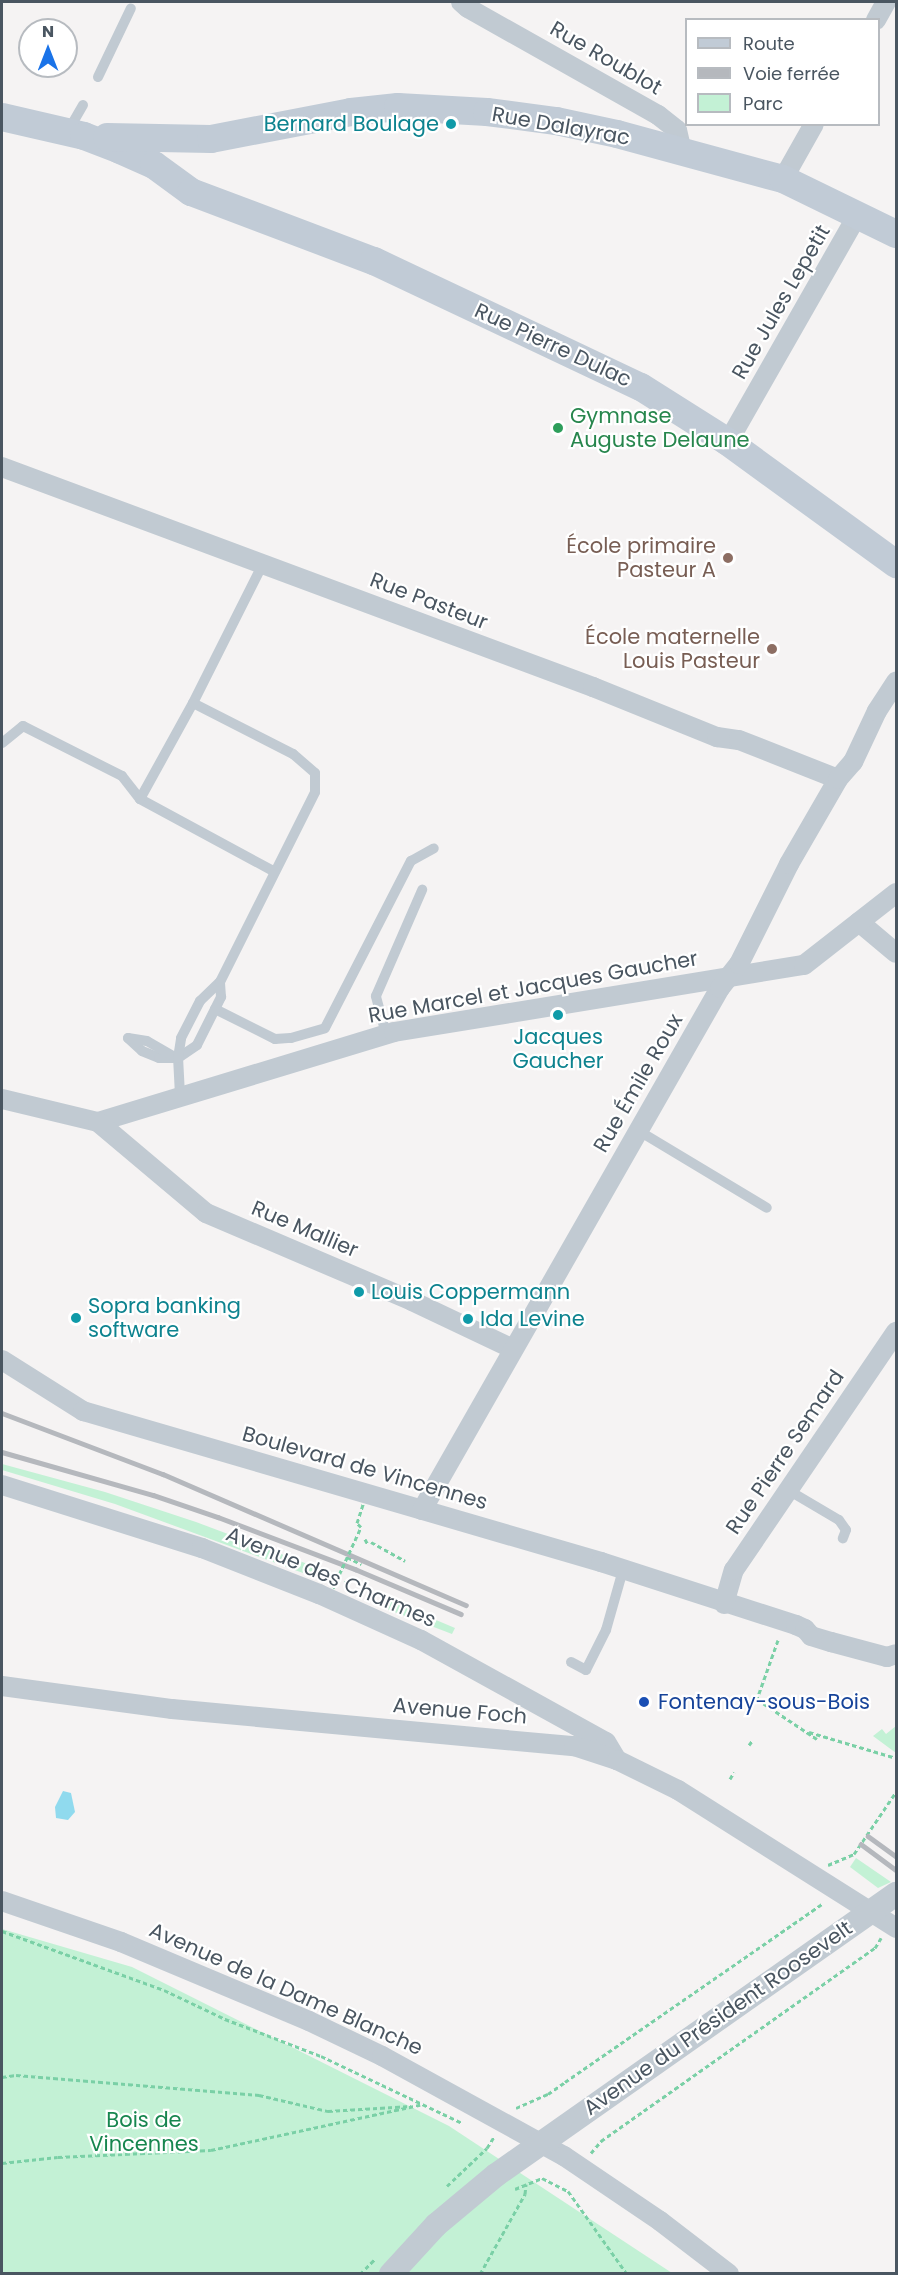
<!DOCTYPE html>
<html>
<head>
<meta charset="utf-8">
<style>
	body { margin:0 }
	#map { position:relative; width:898px; height:2275px; overflow:hidden; background:#f5f3f3; font-family:Poppins,sans-serif }
	div>[style] { position:absolute }
	.green>* { inset:0; background:#c3f1d5 }
	.water>* { inset:0; background:#90daee }
	.path>* { height:3px; margin-top:-1.5px; transform-origin:0; background:repeating-linear-gradient(90deg,#7ad0a6 0 4.5px,transparent 0 7.5px) }
	.service>* { height:10px; margin:-5px; padding:0 5px; transform-origin:5px; border-radius:5px; background:#c1cad2 }
	.minor>* { height:20px; margin:-10px; padding:0 10px; transform-origin:10px; border-radius:10px; background:#c1cad2 }
	.tertiary>* { height:24px; margin:-12px; padding:0 12px; transform-origin:12px; border-radius:12px; background:#c1cad2 }
	.secondary>* { height:28px; margin:-14px; padding:0 14px; transform-origin:14px; border-radius:14px; background:#c1cbd6 }
	.rail>* { height:4.5px; margin:-2.25px; padding:0 2.25px; transform-origin:2.25px; border-radius:2.25px; background:#b5b8bd }
	.path-bridge>* { height:3px; margin-top:-1.5px; transform-origin:0; background:repeating-linear-gradient(90deg,#7ad0a6 0 4.5px,transparent 0 7.5px) }
	.dots>* { width:16px; height:16px; translate:-50% -50%; box-sizing:border-box; border:3px solid #fff; border-radius:50% }
	span { translate:-50% -50%; white-space:nowrap; text-align:center; line-height:1.15; -webkit-text-stroke:4.5px #fff; paint-order:stroke }
	.street-label { font-size:21px; color:#4a5661 }
	.culture-label { font-size:21px; color:#0d838f }
	.right { translate:-100% -50%; text-align:right }
	.left { translate:0 -50%; text-align:left }
	.leisure-label { font-size:21px; color:#27864d }
	.education-label { font-size:21px; color:#785e54 }
	.transit-label { font-size:21px; color:#164399 }
	.park-label { font-size:21px; color:#17864f }
	.frame { position:absolute; inset:0; border:3px solid #4a5661; pointer-events:none }
	.legend { position:absolute; left:685px; top:18px; width:195px; height:108px; box-sizing:border-box; background:#fff; border:2px solid #b7bbc0; margin:0; padding:8px 10px; list-style:none; font-size:18px; color:#4a5661 }
	.legend li { display:flex; align-items:center; gap:12px; height:30px }
	.legend b { width:30px; border:2px solid #b7bbc0 }
	.north { position:absolute; left:18px; top:18px; width:60px; height:60px; box-sizing:border-box; background:#fff; border:2px solid #b7bbc0; border-radius:50%; rotate:0deg; font-size:16px; font-weight:700; line-height:24px; text-align:center; color:#4a5661 }
	.north::after { content:''; display:block; margin:auto; width:21px; height:27px; background:#1a73e8; clip-path:polygon(50% 0,100% 100%,50% 72%,0 100%) }
</style>
</head>
<body>
<div id="map">
	<div class="green">
		<i style="clip-path:polygon(2px 1464px,105px 1492px,196px 1522px,326px 1571px,322px 1580px,115px 1504px,2px 1470px)"></i>
		<i style="clip-path:polygon(386px 1599px,455px 1628px,452px 1634px,379px 1606px)"></i>
		<i style="clip-path:polygon(896px 1726px,896px 1753px,873px 1736px,882px 1729px,886px 1734px)"></i>
		<i style="clip-path:polygon(856px 1858px,891px 1882px,878px 1888px,850px 1867px)"></i>
		<i style="clip-path:polygon(2px 1929px,132px 1967px,449px 2126px,672px 2273px,2px 2273px)"></i>
	</div>
	<div class="water">
		<i style="clip-path:polygon(63px 1791px,71px 1793px,75px 1812px,68px 1820px,56px 1818px,55px 1807px)"></i>
	</div>
	<div class="path">
		<i style="left:365px;top:1539px;width:7px;rotate:63deg"></i>
		<i style="left:371px;top:1542px;width:39px;rotate:29deg"></i>
		<i style="left:347px;top:1557px;width:16px;rotate:27deg"></i>
		<i style="left:344px;top:1582px;width:6px;rotate:9deg"></i>
		<i style="left:778px;top:1640px;width:63px;rotate:109.6deg"></i>
		<i style="left:757px;top:1699px;width:72px;rotate:33.7deg"></i>
		<i style="left:809px;top:1732px;width:91px;rotate:16.6deg"></i>
		<i style="left:749px;top:1745px;width:5px;rotate:-53deg"></i>
		<i style="left:730px;top:1779px;width:8px;rotate:-60deg"></i>
		<i style="left:828px;top:1865px;width:28px;rotate:-23deg"></i>
		<i style="left:854px;top:1854px;width:75px;rotate:-55.9deg"></i>
		<i style="left:2px;top:1931px;width:172px;rotate:20deg"></i>
		<i style="left:164px;top:1990px;width:68px;rotate:25.4deg"></i>
		<i style="left:225px;top:2019px;width:103px;rotate:21.1deg"></i>
		<i style="left:321px;top:2056px;width:156px;rotate:25.4deg"></i>
		<i style="left:2px;top:2077px;width:14px;rotate:-8deg"></i>
		<i style="left:16px;top:2075px;width:244px;rotate:4.7deg"></i>
		<i style="left:259px;top:2095px;width:71px;rotate:13.1deg"></i>
		<i style="left:328px;top:2111px;width:83px;rotate:-3.4deg"></i>
		<i style="left:516px;top:2108px;width:35px;rotate:-24deg"></i>
		<i style="left:548px;top:2094px;width:21px;rotate:-35deg"></i>
		<i style="left:565px;top:2082px;width:313px;rotate:-34.7deg"></i>
		<i style="left:591px;top:2153px;width:16px;rotate:-50deg"></i>
		<i style="left:601px;top:2141px;width:335px;rotate:-35.2deg"></i>
		<i style="left:875px;top:1948px;width:12px;rotate:-59deg"></i>
		<i style="left:2px;top:2163px;width:56px;rotate:-6.1deg"></i>
		<i style="left:58px;top:2157px;width:153px;rotate:-2.6deg"></i>
		<i style="left:211px;top:2150px;width:214px;rotate:-12.2deg"></i>
		<i style="left:447px;top:2186px;width:55px;rotate:-43.5deg"></i>
		<i style="left:487px;top:2148px;width:13px;rotate:-58deg"></i>
		<i style="left:515px;top:2189px;width:29px;rotate:-22deg"></i>
		<i style="left:542px;top:2178px;width:29px;rotate:27deg"></i>
		<i style="left:568px;top:2191px;width:102px;rotate:54.6deg"></i>
		<i style="left:360px;top:2274px;width:21px;rotate:-45deg"></i>
		<i style="left:480px;top:2274px;width:92px;rotate:-60.6deg"></i>
		<i style="left:525px;top:2194px;width:10px;rotate:-84deg"></i>
	</div>
	<div class="service">
		<i style="left:98px;top:77px;width:76px;rotate:-64.4deg"></i>
		<i style="left:68px;top:131px;width:30px;rotate:-60deg"></i>
		<i style="left:2px;top:743px;width:27px;rotate:-39deg"></i>
		<i style="left:23px;top:726px;width:111px;rotate:26.8deg"></i>
		<i style="left:122px;top:776px;width:29px;rotate:52deg"></i>
		<i style="left:140px;top:799px;width:153px;rotate:28.4deg"></i>
		<i style="left:140px;top:799px;width:110px;rotate:-61.1deg"></i>
		<i style="left:193px;top:703px;width:153px;rotate:-63.3deg"></i>
		<i style="left:215px;top:1009px;width:67px;rotate:26.6deg"></i>
		<i style="left:275px;top:1039px;width:16px;rotate:-4deg"></i>
		<i style="left:291px;top:1038px;width:35px;rotate:-16deg"></i>
		<i style="left:325px;top:1028px;width:188px;rotate:-62.8deg"></i>
		<i style="left:411px;top:861px;width:26px;rotate:-29deg"></i>
		<i style="left:386px;top:1034px;width:39px;rotate:-105deg"></i>
		<i style="left:376px;top:996px;width:116px;rotate:-66.5deg"></i>
		<i style="left:128px;top:1038px;width:19px;rotate:43deg"></i>
		<i style="left:142px;top:1051px;width:18px;rotate:22deg"></i>
		<i style="left:159px;top:1058px;width:19px"></i>
		<i style="left:178px;top:1058px;width:23px;rotate:-34deg"></i>
		<i style="left:197px;top:1045px;width:54px;rotate:-63.4deg"></i>
		<i style="left:221px;top:997px;width:15px;rotate:-94deg"></i>
		<i style="left:128px;top:1038px;width:19px;rotate:9deg"></i>
		<i style="left:147px;top:1041px;width:32px;rotate:30deg"></i>
		<i style="left:180px;top:1095px;width:37px;rotate:-93deg"></i>
		<i style="left:178px;top:1058px;width:20px;rotate:-81deg"></i>
		<i style="left:181px;top:1038px;width:42px;rotate:-62.8deg"></i>
		<i style="left:200px;top:1001px;width:28px;rotate:-44deg"></i>
		<i style="left:220px;top:982px;width:212px;rotate:-63.4deg"></i>
		<i style="left:315px;top:792px;width:19px;rotate:-90deg"></i>
		<i style="left:315px;top:773px;width:29px;rotate:-139deg"></i>
		<i style="left:293px;top:754px;width:112px;rotate:-153deg"></i>
		<i style="left:639px;top:1131px;width:149px;rotate:31deg"></i>
		<i style="left:788px;top:1490px;width:59px;rotate:30.5deg"></i>
		<i style="left:839px;top:1520px;width:12px;rotate:55deg"></i>
		<i style="left:846px;top:1530px;width:9px;rotate:111deg"></i>
		<i style="left:571px;top:1662px;width:17px;rotate:28deg"></i>
		<i style="left:586px;top:1670px;width:45px;rotate:-63.4deg"></i>
		<i style="left:606px;top:1630px;width:62px;rotate:-74.2deg"></i>
	</div>
	<div class="minor">
		<i style="left:461px;top:2px;width:9px;rotate:41deg"></i>
		<i style="left:468px;top:8px;width:218px;rotate:29.4deg"></i>
		<i style="left:658px;top:115px;width:24px;rotate:38deg"></i>
		<i style="left:677px;top:130px;width:22px;rotate:77deg"></i>
		<i style="left:876px;top:20px;width:21px;rotate:-61deg"></i>
		<i style="left:783px;top:179px;width:63px;rotate:-60.6deg"></i>
		<i style="left:728px;top:442px;width:260px;rotate:-60.3deg"></i>
		<i style="left:2px;top:467px;width:631px;rotate:20.42deg"></i>
		<i style="left:593px;top:687px;width:134px;rotate:22deg"></i>
		<i style="left:717px;top:737px;width:22px;rotate:8deg"></i>
		<i style="left:739px;top:740px;width:106px;rotate:21.5deg"></i>
		<i style="left:859px;top:922px;width:48px;rotate:40deg"></i>
		<i style="left:2px;top:1099px;width:99px;rotate:13.5deg"></i>
		<i style="left:98px;top:1122px;width:309px;rotate:-16.9deg"></i>
		<i style="left:394px;top:1032px;width:415px;rotate:-9.3deg"></i>
		<i style="left:804px;top:965px;width:117px;rotate:-38deg"></i>
		<i style="left:98px;top:1122px;width:141px;rotate:40.1deg"></i>
		<i style="left:206px;top:1213px;width:224px;rotate:23.1deg"></i>
		<i style="left:412px;top:1301px;width:112px;rotate:25.4deg"></i>
		<i style="left:2px;top:1360px;width:96px;rotate:32.2deg"></i>
		<i style="left:83px;top:1411px;width:540px;rotate:16.25deg"></i>
		<i style="left:601px;top:1562px;width:205px;rotate:17.9deg"></i>
		<i style="left:796px;top:1625px;width:10px;rotate:24deg"></i>
		<i style="left:805px;top:1629px;width:9px;rotate:49deg"></i>
		<i style="left:811px;top:1636px;width:21px;rotate:17deg"></i>
		<i style="left:831px;top:1642px;width:58px;rotate:15deg"></i>
		<i style="left:887px;top:1657px;width:9px;rotate:-18deg"></i>
		<i style="left:2px;top:1485px;width:210px;rotate:17.5deg"></i>
		<i style="left:202px;top:1548px;width:126px;rotate:21.5deg"></i>
		<i style="left:319px;top:1594px;width:112px;rotate:24.3deg"></i>
		<i style="left:421px;top:1640px;width:211px;rotate:28.9deg"></i>
		<i style="left:606px;top:1742px;width:21px;rotate:59deg"></i>
		<i style="left:422px;top:1510px;width:601px;rotate:-60.28deg"></i>
		<i style="left:720px;top:988px;width:31px;rotate:-52deg"></i>
		<i style="left:739px;top:964px;width:112px;rotate:-63.4deg"></i>
		<i style="left:789px;top:864px;width:98px;rotate:-60deg"></i>
		<i style="left:838px;top:779px;width:23px;rotate:-49deg"></i>
		<i style="left:853px;top:762px;width:56px;rotate:-64.8deg"></i>
		<i style="left:877px;top:711px;width:35px;rotate:-57deg"></i>
		<i style="left:724px;top:1604px;width:35px;rotate:-74deg"></i>
		<i style="left:734px;top:1570px;width:288px;rotate:-55.8deg"></i>
		<i style="left:2px;top:1686px;width:172px;rotate:7.7deg"></i>
		<i style="left:172px;top:1709px;width:404px;rotate:5.3deg"></i>
		<i style="left:574px;top:1746px;width:45px;rotate:18deg"></i>
		<i style="left:617px;top:1760px;width:68px;rotate:26.2deg"></i>
		<i style="left:678px;top:1790px;width:258px;rotate:32.3deg"></i>
		<i style="left:2px;top:1901px;width:126px;rotate:19deg"></i>
		<i style="left:121px;top:1942px;width:204px;rotate:22.8deg"></i>
		<i style="left:309px;top:2021px;width:81px;rotate:25.6deg"></i>
		<i style="left:382px;top:2056px;width:208px;rotate:28.8deg"></i>
		<i style="left:564px;top:2156px;width:116px;rotate:34.1deg"></i>
		<i style="left:660px;top:2221px;width:87px;rotate:37.5deg"></i>
	</div>
	<div class="tertiary">
		<i style="left:391px;top:2274px;width:67px;rotate:-47.4deg"></i>
		<i style="left:436px;top:2225px;width:78px;rotate:-39.8deg"></i>
		<i style="left:496px;top:2175px;width:489px;rotate:-35.1deg"></i>
	</div>
	<div class="secondary">
		<i style="left:2px;top:117px;width:84px;rotate:13deg"></i>
		<i style="left:84px;top:136px;width:39px;rotate:21deg"></i>
		<i style="left:120px;top:150px;width:37px;rotate:24deg"></i>
		<i style="left:154px;top:165px;width:46px;rotate:36.1deg"></i>
		<i style="left:191px;top:192px;width:196px;rotate:20.7deg"></i>
		<i style="left:374px;top:261px;width:295px;rotate:25.3deg"></i>
		<i style="left:641px;top:387px;width:103px;rotate:32.3deg"></i>
		<i style="left:728px;top:442px;width:208px;rotate:36deg"></i>
		<i style="left:107px;top:137px;width:104px;rotate:1.1deg"></i>
		<i style="left:211px;top:139px;width:143px;rotate:-10.9deg"></i>
		<i style="left:351px;top:112px;width:47px;rotate:-6.1deg"></i>
		<i style="left:398px;top:107px;width:89px;rotate:3.2deg"></i>
		<i style="left:487px;top:112px;width:70px;rotate:7.4deg"></i>
		<i style="left:556px;top:121px;width:62px;rotate:12deg"></i>
		<i style="left:617px;top:134px;width:172px;rotate:15.2deg"></i>
		<i style="left:783px;top:179px;width:126px;rotate:26deg"></i>
	</div>
	<div class="rail">
		<i style="left:2px;top:1413px;width:172px;rotate:20.8deg"></i>
		<i style="left:163px;top:1474px;width:330px;rotate:23.4deg"></i>
		<i style="left:2px;top:1452px;width:157px;rotate:15.9deg"></i>
		<i style="left:153px;top:1495px;width:69px;rotate:18.7deg"></i>
		<i style="left:218px;top:1517px;width:147px;rotate:20.8deg"></i>
		<i style="left:355px;top:1569px;width:115px;rotate:23deg"></i>
		<i style="left:868px;top:1836px;width:34px;rotate:36deg"></i>
		<i style="left:861px;top:1844px;width:44px;rotate:36.6deg"></i>
	</div>
	<div class="path-bridge">
		<i style="left:333px;top:1588px;width:67px;rotate:-65.3deg"></i>
		<i style="left:361px;top:1527px;width:6px;rotate:-135deg"></i>
		<i style="left:357px;top:1523px;width:22px;rotate:-72deg"></i>
	</div>
	<div class="dots">
		<i style="left:451px;top:124px;background:#0f9aa8"></i>
		<i style="left:558px;top:428px;background:#2e9e5b"></i>
		<i style="left:728px;top:558px;background:#8d6e63"></i>
		<i style="left:772px;top:649px;background:#8d6e63"></i>
		<i style="left:558px;top:1015px;background:#0f9aa8"></i>
		<i style="left:359px;top:1292px;background:#0f9aa8"></i>
		<i style="left:76px;top:1318px;background:#0f9aa8"></i>
		<i style="left:468px;top:1319px;background:#0f9aa8"></i>
		<i style="left:644px;top:1702px;background:#1a4fb4"></i>
	</div>
	<div class="street-label">
		<span style="left:606px;top:58px;rotate:30deg">Rue Roublot</span>
		<span style="left:561px;top:126px;rotate:10deg">Rue Dalayrac</span>
		<span style="left:781px;top:302px;rotate:-60deg">Rue Jules Lepetit</span>
		<span style="left:553px;top:345px;rotate:25deg">Rue Pierre Dulac</span>
		<span style="left:429px;top:601px;rotate:21deg">Rue Pasteur</span>
		<span style="left:533px;top:987px;rotate:-10deg">Rue Marcel et Jacques Gaucher</span>
		<span style="left:638px;top:1083px;rotate:-60deg">Rue Émile Roux</span>
		<span style="left:305px;top:1229px;rotate:23deg">Rue Mallier</span>
		<span style="left:785px;top:1452px;rotate:-56deg">Rue Pierre Semard</span>
		<span style="left:365px;top:1468px;rotate:16deg">Boulevard de Vincennes</span>
		<span style="left:331px;top:1577px;rotate:23deg">Avenue des Charmes</span>
		<span style="left:460px;top:1711px;rotate:5deg">Avenue Foch</span>
		<span style="left:286px;top:1989px;rotate:24deg">Avenue de la Dame Blanche</span>
		<span style="left:718px;top:2018px;rotate:-35deg">Avenue du Président Roosevelt</span>
	</div>
	<div class="culture-label">
		<span class="right" style="left:439px;top:124px">Bernard Boulage</span>
		<span style="left:558px;top:1049px">Jacques<br>Gaucher</span>
		<span class="left" style="left:371px;top:1292px">Louis Coppermann</span>
		<span class="left" style="left:88px;top:1318px">Sopra banking<br>software</span>
		<span class="left" style="left:480px;top:1319px">Ida Levine</span>
	</div>
	<div class="leisure-label">
		<span class="left" style="left:570px;top:428px">Gymnase<br>Auguste Delaune</span>
	</div>
	<div class="education-label">
		<span class="right" style="left:716px;top:558px">École primaire<br>Pasteur A</span>
		<span class="right" style="left:760px;top:649px">École maternelle<br>Louis Pasteur</span>
	</div>
	<div class="transit-label">
		<span class="left" style="left:658px;top:1702px">Fontenay-sous-Bois</span>
	</div>
	<div class="park-label">
		<span style="left:144px;top:2132px">Bois de<br>Vincennes</span>
	</div>
	<div class="frame"></div>
	<ul class="legend">
	<li><b style="height:8px;background:#c1cbd6"></b>Route</li>
	<li><b style="height:8px;background:#b5b8bd"></b>Voie ferrée</li>
	<li><b style="height:16px;background:#c3f1d5"></b>Parc</li>
	</ul>
	<div class="north">N</div>
</div>
</body>
</html>
